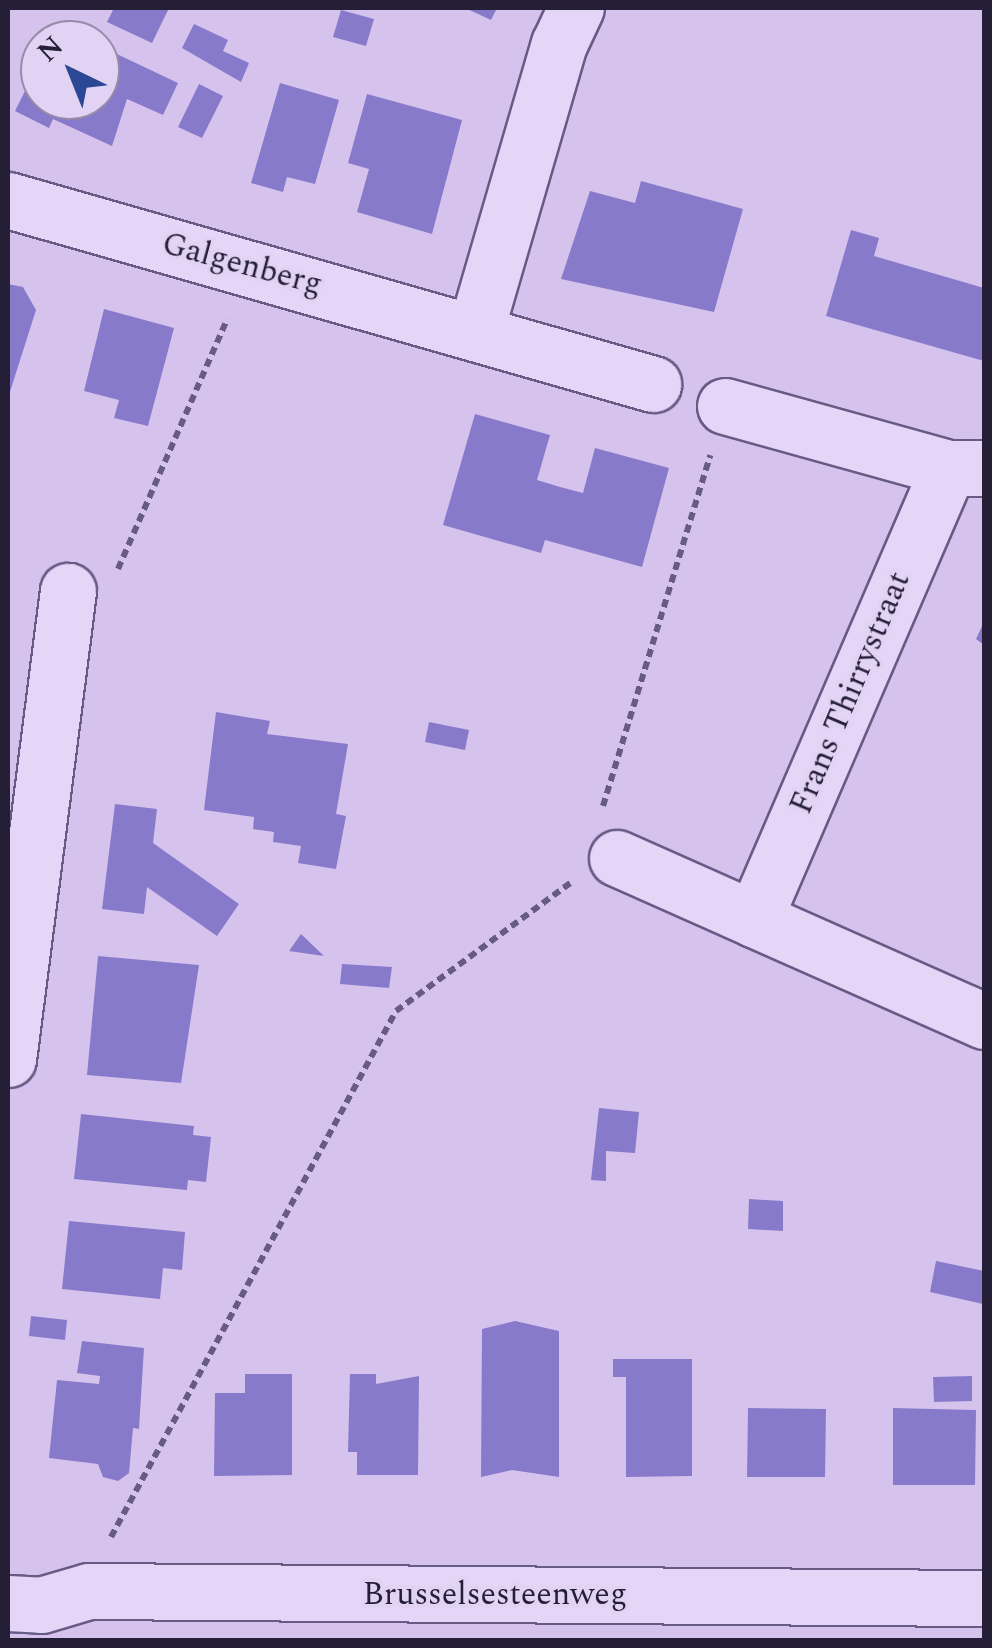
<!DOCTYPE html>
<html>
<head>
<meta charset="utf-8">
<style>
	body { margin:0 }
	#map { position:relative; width:992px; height:1648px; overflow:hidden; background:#d6c3ed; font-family:Spectral,serif }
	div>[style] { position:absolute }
	.building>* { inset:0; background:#887aca }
	.path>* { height:6px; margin-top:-3px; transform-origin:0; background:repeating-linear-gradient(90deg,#675b86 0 8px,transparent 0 13px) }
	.roads { filter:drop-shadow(2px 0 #675b86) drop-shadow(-2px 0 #675b86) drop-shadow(0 2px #675b86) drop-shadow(0 -2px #675b86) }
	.minor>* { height:55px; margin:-27.5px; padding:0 27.5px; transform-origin:27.5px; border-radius:27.5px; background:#e5d6f8 }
	.tertiary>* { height:55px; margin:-27.5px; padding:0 27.5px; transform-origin:27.5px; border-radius:27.5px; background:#e5d6f8 }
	span { translate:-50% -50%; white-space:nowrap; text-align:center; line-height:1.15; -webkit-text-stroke:8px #e2d3f4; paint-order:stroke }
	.street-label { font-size:32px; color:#241e37 }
	.frame { position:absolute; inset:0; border:10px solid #241e37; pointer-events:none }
	.north { position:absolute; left:20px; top:20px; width:100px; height:100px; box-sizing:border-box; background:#e2d3f4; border:2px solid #968ba8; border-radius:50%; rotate:317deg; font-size:28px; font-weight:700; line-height:40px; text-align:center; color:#241e37 }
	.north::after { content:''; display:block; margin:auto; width:35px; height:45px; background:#2c4794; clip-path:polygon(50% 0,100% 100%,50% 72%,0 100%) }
</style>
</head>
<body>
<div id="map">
	<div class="building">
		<i style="clip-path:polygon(114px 8px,169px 8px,152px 43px,107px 22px)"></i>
		<i style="clip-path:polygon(465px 8px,497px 8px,491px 20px)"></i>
		<i style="clip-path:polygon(341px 10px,374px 19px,366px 46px,333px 37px)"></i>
		<i style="clip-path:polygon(194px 24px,228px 40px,223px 51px,249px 63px,241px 82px,182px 48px)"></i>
		<i style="clip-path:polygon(58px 25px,88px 40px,50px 40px)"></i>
		<i style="clip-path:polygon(100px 46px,178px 83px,163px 115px,127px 99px,112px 146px,53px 119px,49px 128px,15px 111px,40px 61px,40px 100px,100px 100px)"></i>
		<i style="clip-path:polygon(280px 83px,339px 100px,315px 184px,287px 177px,283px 192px,251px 183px)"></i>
		<i style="clip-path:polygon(199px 84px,223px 96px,202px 138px,178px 127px)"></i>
		<i style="clip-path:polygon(367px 94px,462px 120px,432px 234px,357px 212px,369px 169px,348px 163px)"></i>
		<i style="clip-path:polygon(641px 181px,743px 209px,714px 312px,561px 279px,590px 191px,635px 203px)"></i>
		<i style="clip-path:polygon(851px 230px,879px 238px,874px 256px,984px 288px,984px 361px,826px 316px)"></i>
		<i style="clip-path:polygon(8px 284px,23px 287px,36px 310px,8px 398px)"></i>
		<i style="clip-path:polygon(104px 309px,174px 328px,148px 426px,114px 418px,119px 400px,84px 391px)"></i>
		<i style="clip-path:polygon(475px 414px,550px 435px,537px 480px,560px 487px,583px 493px,595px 448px,669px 468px,642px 567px,545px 540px,541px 553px,443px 525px)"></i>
		<i style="clip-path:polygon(984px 622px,984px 645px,976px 639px)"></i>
		<i style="clip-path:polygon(216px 712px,270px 721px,267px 734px,348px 744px,336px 814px,346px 816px,336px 869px,298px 863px,301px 846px,273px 842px,274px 832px,253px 829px,254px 817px,204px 810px)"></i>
		<i style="clip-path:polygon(429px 722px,469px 730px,465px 750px,425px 742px)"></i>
		<i style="clip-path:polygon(115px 804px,157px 809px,153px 843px,239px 904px,217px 936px,147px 887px,144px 914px,102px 909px)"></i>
		<i style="clip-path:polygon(301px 934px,324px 956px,289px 951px)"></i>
		<i style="clip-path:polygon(98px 956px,199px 965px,181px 1083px,87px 1075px)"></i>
		<i style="clip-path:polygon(342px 964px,392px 967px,389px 988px,340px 984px)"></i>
		<i style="clip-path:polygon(599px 1108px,639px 1112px,635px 1153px,606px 1151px,606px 1181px,591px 1180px)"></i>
		<i style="clip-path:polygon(81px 1114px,194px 1126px,193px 1135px,211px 1137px,206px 1182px,188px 1180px,187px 1190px,74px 1179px)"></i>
		<i style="clip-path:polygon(749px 1199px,783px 1201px,783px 1231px,748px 1229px)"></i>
		<i style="clip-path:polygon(69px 1221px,185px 1232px,182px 1270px,163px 1268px,160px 1299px,62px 1289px)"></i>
		<i style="clip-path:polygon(936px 1261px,984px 1271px,983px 1304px,930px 1292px)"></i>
		<i style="clip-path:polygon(31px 1316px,67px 1320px,65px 1340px,29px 1336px)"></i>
		<i style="clip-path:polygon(515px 1321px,559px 1331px,559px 1477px,512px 1470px,481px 1477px,482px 1329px)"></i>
		<i style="clip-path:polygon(82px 1341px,144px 1348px,139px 1429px,133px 1428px,129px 1473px,118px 1481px,103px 1477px,98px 1464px,49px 1458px,57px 1380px,99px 1384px,100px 1376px,77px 1373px)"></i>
		<i style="clip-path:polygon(613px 1359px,692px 1359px,692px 1476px,626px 1477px,626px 1377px,613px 1377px)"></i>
		<i style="clip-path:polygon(245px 1374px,292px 1374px,292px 1475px,214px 1476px,215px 1393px,245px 1393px)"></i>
		<i style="clip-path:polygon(350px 1374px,376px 1374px,376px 1384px,419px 1376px,418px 1475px,357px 1475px,357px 1452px,348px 1452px)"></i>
		<i style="clip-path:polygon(972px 1376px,972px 1401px,934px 1402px,933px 1377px)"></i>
		<i style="clip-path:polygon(748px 1408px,826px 1409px,825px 1477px,747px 1477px)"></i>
		<i style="clip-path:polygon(893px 1408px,976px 1410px,975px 1485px,893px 1485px)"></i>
	</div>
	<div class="path">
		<i style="left:118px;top:569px;width:273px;rotate:-66.4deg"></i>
		<i style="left:603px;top:806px;width:367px;rotate:-73deg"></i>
		<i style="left:111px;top:1537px;width:598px;rotate:-61.55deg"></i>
		<i style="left:396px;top:1011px;width:220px;rotate:-36.3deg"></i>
	</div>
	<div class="roads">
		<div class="minor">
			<i style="left:8px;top:200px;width:671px;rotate:15.92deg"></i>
			<i style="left:476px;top:329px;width:297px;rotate:-73.8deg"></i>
			<i style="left:559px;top:44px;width:40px;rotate:-65deg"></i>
			<i style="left:725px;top:406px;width:231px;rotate:15.5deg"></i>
			<i style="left:948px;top:468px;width:34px"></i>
			<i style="left:617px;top:858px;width:150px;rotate:24deg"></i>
			<i style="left:754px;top:919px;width:491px;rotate:-66.7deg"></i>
			<i style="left:754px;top:919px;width:252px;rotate:23.9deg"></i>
			<i style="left:8px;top:1059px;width:472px;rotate:-82.7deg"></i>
		</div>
		<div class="tertiary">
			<i style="left:8px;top:1603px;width:33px;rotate:3deg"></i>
			<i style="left:41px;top:1605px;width:50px;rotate:-16.3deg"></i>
			<i style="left:89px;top:1591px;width:895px;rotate:0.45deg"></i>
		</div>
	</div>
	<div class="street-label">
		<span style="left:242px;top:265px;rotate:15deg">Galgenberg</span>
		<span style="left:851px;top:693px;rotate:-67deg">Frans Thirrystraat</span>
		<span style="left:495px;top:1595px">Brusselsesteenweg</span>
	</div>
	<div class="frame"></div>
	<div class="north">N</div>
</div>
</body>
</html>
